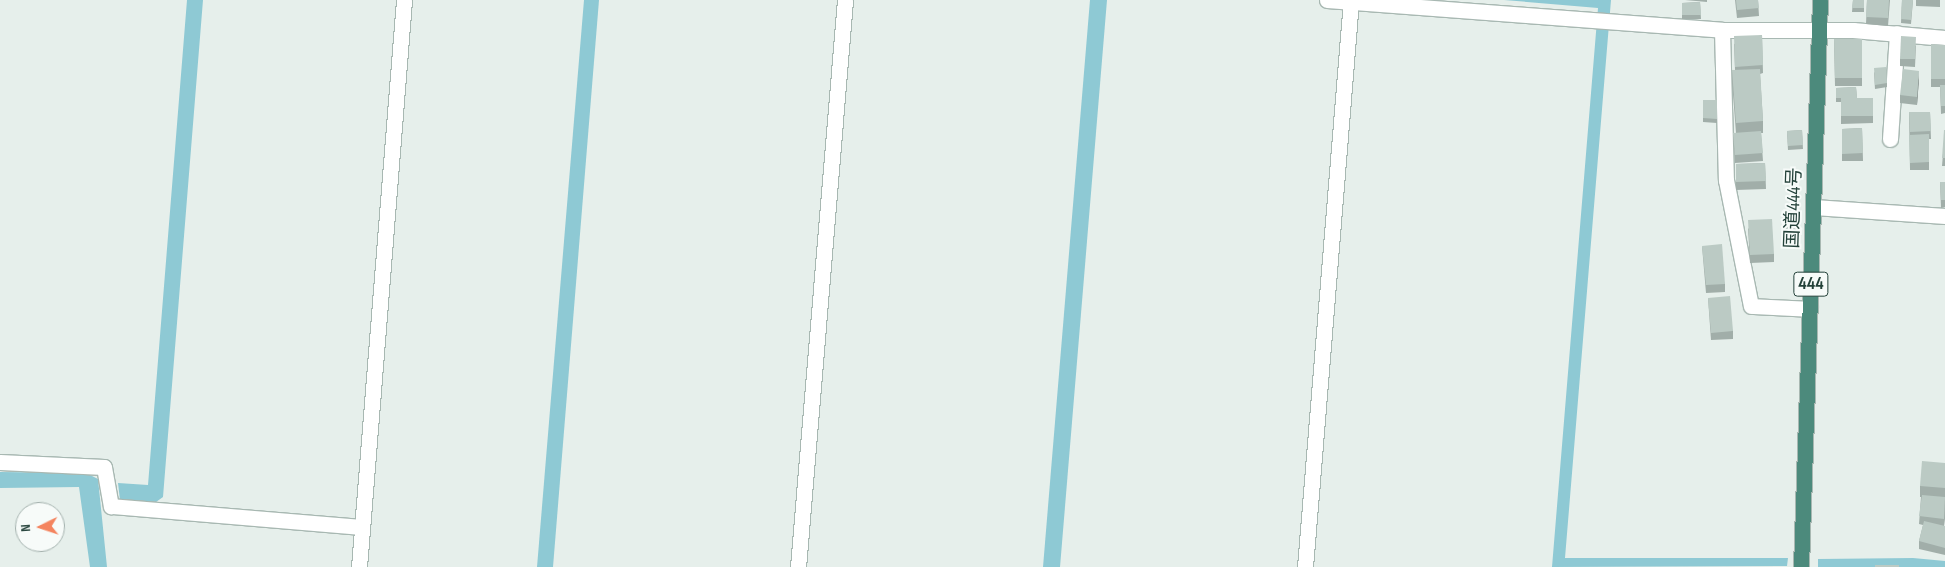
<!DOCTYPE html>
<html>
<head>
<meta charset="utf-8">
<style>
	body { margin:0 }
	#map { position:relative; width:1945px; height:567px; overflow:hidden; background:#e6efeb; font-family:"Sofia Sans Condensed","Noto Sans JP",sans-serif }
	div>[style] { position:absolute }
	.water>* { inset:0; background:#8ec9d4 }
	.roads { filter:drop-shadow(1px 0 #a8b8b2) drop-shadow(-1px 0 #a8b8b2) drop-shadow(0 1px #a8b8b2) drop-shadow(0 -1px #a8b8b2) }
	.minor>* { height:15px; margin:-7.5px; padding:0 7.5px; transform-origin:7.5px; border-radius:7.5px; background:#fff }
	.tertiary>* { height:15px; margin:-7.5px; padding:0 7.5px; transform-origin:7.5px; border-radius:7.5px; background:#fff }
	.trunk>* { height:15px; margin:-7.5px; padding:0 7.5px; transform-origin:7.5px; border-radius:7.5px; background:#4c8a7c }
	.wall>* { inset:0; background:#a1aea9 }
	.shaded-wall>* { inset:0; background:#838d89 }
	.building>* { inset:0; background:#bbcac4 }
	span { translate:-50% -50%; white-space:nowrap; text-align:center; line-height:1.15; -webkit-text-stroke:4px #f7fbf9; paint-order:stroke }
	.shield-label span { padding:1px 4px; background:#f7fbf9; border:1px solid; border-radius:4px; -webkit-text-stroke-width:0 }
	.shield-label { font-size:18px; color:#24423a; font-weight:700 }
	.street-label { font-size:19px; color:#24423a }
	.north { position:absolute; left:15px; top:502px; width:50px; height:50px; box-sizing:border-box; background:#f7fbf9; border:1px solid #a3b1ad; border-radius:50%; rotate:266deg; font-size:14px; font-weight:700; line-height:20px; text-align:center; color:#24423a }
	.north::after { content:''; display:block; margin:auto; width:18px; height:22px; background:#f4845f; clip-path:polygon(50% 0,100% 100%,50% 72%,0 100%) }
</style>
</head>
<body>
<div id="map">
	<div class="water">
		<i style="clip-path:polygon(187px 0,203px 0,163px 497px,156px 502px,120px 500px,118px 483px,148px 485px)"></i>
		<i style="clip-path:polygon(584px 0,599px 0,553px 567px,537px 567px)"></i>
		<i style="clip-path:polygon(1090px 0,1107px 0,1060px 567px,1043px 567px)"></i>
		<i style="clip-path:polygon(1504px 0,1611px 0,1565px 558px,1788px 558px,1787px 566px,1552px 567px,1598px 8px)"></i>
		<i style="clip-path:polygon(0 472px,86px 473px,98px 479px,107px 567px,90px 567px,79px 487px,0 488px)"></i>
		<i style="clip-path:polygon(1913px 558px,1945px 561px,1945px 567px,1818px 567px,1818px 559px)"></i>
	</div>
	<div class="roads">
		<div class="minor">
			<i style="left:1327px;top:0;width:396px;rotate:4.3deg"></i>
			<i style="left:1722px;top:30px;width:131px"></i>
			<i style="left:1853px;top:30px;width:92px;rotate:5deg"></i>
			<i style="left:1722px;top:30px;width:150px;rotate:88.5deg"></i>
			<i style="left:1726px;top:180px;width:128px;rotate:78.8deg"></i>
			<i style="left:1751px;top:306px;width:59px;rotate:2.9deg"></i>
			<i style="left:1890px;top:139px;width:106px;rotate:-86.2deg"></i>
			<i style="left:1814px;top:207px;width:131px;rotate:3.9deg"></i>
			<i style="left:0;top:462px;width:104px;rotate:2.8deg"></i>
			<i style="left:104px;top:467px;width:40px;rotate:80deg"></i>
			<i style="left:111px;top:506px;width:250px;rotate:4.8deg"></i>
			<i style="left:798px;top:567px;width:569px;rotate:-85.26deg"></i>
			<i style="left:1305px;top:567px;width:569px;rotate:-85.36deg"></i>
		</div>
		<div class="tertiary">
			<i style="left:359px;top:567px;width:569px;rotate:-85.46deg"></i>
		</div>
		<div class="trunk">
			<i style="left:1801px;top:567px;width:567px;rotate:-88.08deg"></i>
		</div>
	</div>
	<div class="wall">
		<i style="clip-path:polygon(1685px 0,1707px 0,1707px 2px)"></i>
		<i style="clip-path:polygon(1735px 0,1758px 0,1759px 16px,1737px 18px)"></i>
		<i style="clip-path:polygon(1853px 0,1864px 0,1864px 12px,1852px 12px)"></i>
		<i style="clip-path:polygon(1867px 0,1890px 0,1888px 26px,1866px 24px)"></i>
		<i style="clip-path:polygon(1902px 0,1913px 0,1911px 24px,1901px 23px)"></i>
		<i style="clip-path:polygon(1916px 0,1940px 0,1940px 7px,1916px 6px)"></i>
		<i style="clip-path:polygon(1700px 2px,1701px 19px,1682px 19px,1682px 3px)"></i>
		<i style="clip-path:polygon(1762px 35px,1763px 73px,1760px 74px,1763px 121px,1763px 133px,1761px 133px,1763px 161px,1735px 163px,1733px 133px,1736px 133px,1732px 82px,1732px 70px,1735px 70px,1734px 44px)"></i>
		<i style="clip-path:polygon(1834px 39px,1862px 39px,1862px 86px,1835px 86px)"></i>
		<i style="clip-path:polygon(1931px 44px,1945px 45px,1945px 113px,1941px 114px,1940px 87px,1931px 87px)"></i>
		<i style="clip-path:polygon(1916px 45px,1915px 67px,1900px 66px,1900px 59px)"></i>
		<i style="clip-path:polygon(1874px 72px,1887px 83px,1887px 87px,1875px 89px)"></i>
		<i style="clip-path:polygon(1919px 79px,1917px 105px,1900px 103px,1900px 95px)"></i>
		<i style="clip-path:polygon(1856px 87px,1857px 98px,1873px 98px,1873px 123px,1841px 124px,1841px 102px,1836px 102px,1836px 88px)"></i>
		<i style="clip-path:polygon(1703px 100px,1717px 100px,1717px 123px,1703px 122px)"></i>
		<i style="clip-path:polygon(1909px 112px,1930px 112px,1931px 139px,1929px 139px,1929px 170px,1910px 170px)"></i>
		<i style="clip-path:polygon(1862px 128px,1863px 161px,1842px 161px,1842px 129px)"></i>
		<i style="clip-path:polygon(1802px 130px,1803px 149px,1788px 150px,1787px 131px)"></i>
		<i style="clip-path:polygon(1945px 130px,1945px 166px,1942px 166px)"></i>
		<i style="clip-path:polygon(1765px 163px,1766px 189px,1736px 190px,1736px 164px)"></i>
		<i style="clip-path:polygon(1940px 182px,1945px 182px,1945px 207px,1941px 208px)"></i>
		<i style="clip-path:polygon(1785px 222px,1798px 222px,1798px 238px,1785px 237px)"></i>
		<i style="clip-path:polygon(1748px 228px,1774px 254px,1774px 262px,1750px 263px)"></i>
		<i style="clip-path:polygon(1702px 246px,1725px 284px,1725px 292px,1706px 293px)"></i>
		<i style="clip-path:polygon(1708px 298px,1733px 331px,1733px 339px,1711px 340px)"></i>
		<i style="clip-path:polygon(1945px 463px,1945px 519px,1944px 526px,1945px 526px,1945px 555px,1919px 549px,1919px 541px,1923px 525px,1919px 524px,1921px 497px,1920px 497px,1920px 486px)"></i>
	</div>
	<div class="shaded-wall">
		<i style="clip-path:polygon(1919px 71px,1919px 79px,1917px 105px,1917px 97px)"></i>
	</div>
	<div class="building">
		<i style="clip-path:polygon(1736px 0,1758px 0,1759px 8px,1737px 10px)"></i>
		<i style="clip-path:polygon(1853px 0,1864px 0,1864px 8px,1852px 8px)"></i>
		<i style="clip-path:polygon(1867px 0,1889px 0,1888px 18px,1866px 17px)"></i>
		<i style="clip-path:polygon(1902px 0,1913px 0,1911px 20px,1901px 19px)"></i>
		<i style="clip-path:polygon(1700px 2px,1701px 15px,1682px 15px,1682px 3px)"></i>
		<i style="clip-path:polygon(1762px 35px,1763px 65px,1735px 67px,1734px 36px)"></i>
		<i style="clip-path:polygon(1901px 36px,1916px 37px,1915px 59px,1900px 59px)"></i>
		<i style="clip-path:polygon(1834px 39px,1862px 39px,1862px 78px,1835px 78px)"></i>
		<i style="clip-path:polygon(1931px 44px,1945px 45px,1945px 79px,1931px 79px)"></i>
		<i style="clip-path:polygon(1886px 67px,1887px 83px,1875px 85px,1874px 68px)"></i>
		<i style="clip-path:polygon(1760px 69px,1763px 121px,1736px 123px,1732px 70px)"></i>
		<i style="clip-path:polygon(1903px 69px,1919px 71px,1917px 97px,1900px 95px)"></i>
		<i style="clip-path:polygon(1940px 85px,1945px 85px,1945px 106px,1941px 106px)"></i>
		<i style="clip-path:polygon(1856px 87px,1857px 98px,1836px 98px,1836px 88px)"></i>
		<i style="clip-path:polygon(1841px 98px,1873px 98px,1873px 116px,1841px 116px)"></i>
		<i style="clip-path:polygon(1703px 100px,1717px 100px,1717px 119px,1703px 118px)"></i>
		<i style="clip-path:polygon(1909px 112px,1930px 112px,1931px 131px,1910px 132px)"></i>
		<i style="clip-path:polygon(1862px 128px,1863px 153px,1842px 154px,1842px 129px)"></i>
		<i style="clip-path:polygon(1802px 130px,1803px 145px,1788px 146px,1787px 131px)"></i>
		<i style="clip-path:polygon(1944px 130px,1945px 130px,1945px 158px,1942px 158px)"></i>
		<i style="clip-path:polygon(1761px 131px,1763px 153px,1735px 155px,1733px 133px)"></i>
		<i style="clip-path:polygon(1929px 134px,1929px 162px,1910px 163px,1909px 135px)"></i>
		<i style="clip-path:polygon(1765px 163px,1766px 181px,1736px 182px,1736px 164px)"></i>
		<i style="clip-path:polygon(1940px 182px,1945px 182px,1945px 200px,1941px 200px)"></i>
		<i style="clip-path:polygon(1772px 219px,1774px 254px,1750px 255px,1748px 220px)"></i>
		<i style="clip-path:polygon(1785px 222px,1798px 222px,1798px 233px,1785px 233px)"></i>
		<i style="clip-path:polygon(1722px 244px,1725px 284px,1706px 285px,1702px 246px)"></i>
		<i style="clip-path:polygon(1730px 296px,1733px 331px,1711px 333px,1708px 298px)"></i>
		<i style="clip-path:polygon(1922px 461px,1945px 463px,1945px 488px,1920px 486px)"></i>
		<i style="clip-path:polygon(1922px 495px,1945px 497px,1944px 519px,1919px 516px)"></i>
		<i style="clip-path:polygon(1924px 521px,1945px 526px,1945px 548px,1919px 541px)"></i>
		<i style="clip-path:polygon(1875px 565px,1899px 565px,1899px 567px,1875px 567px)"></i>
	</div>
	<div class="shield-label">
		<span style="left:1811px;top:284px">444</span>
	</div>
	<div class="street-label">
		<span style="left:1794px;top:208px;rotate:-88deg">国道444号</span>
	</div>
	<div class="north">N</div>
</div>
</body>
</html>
